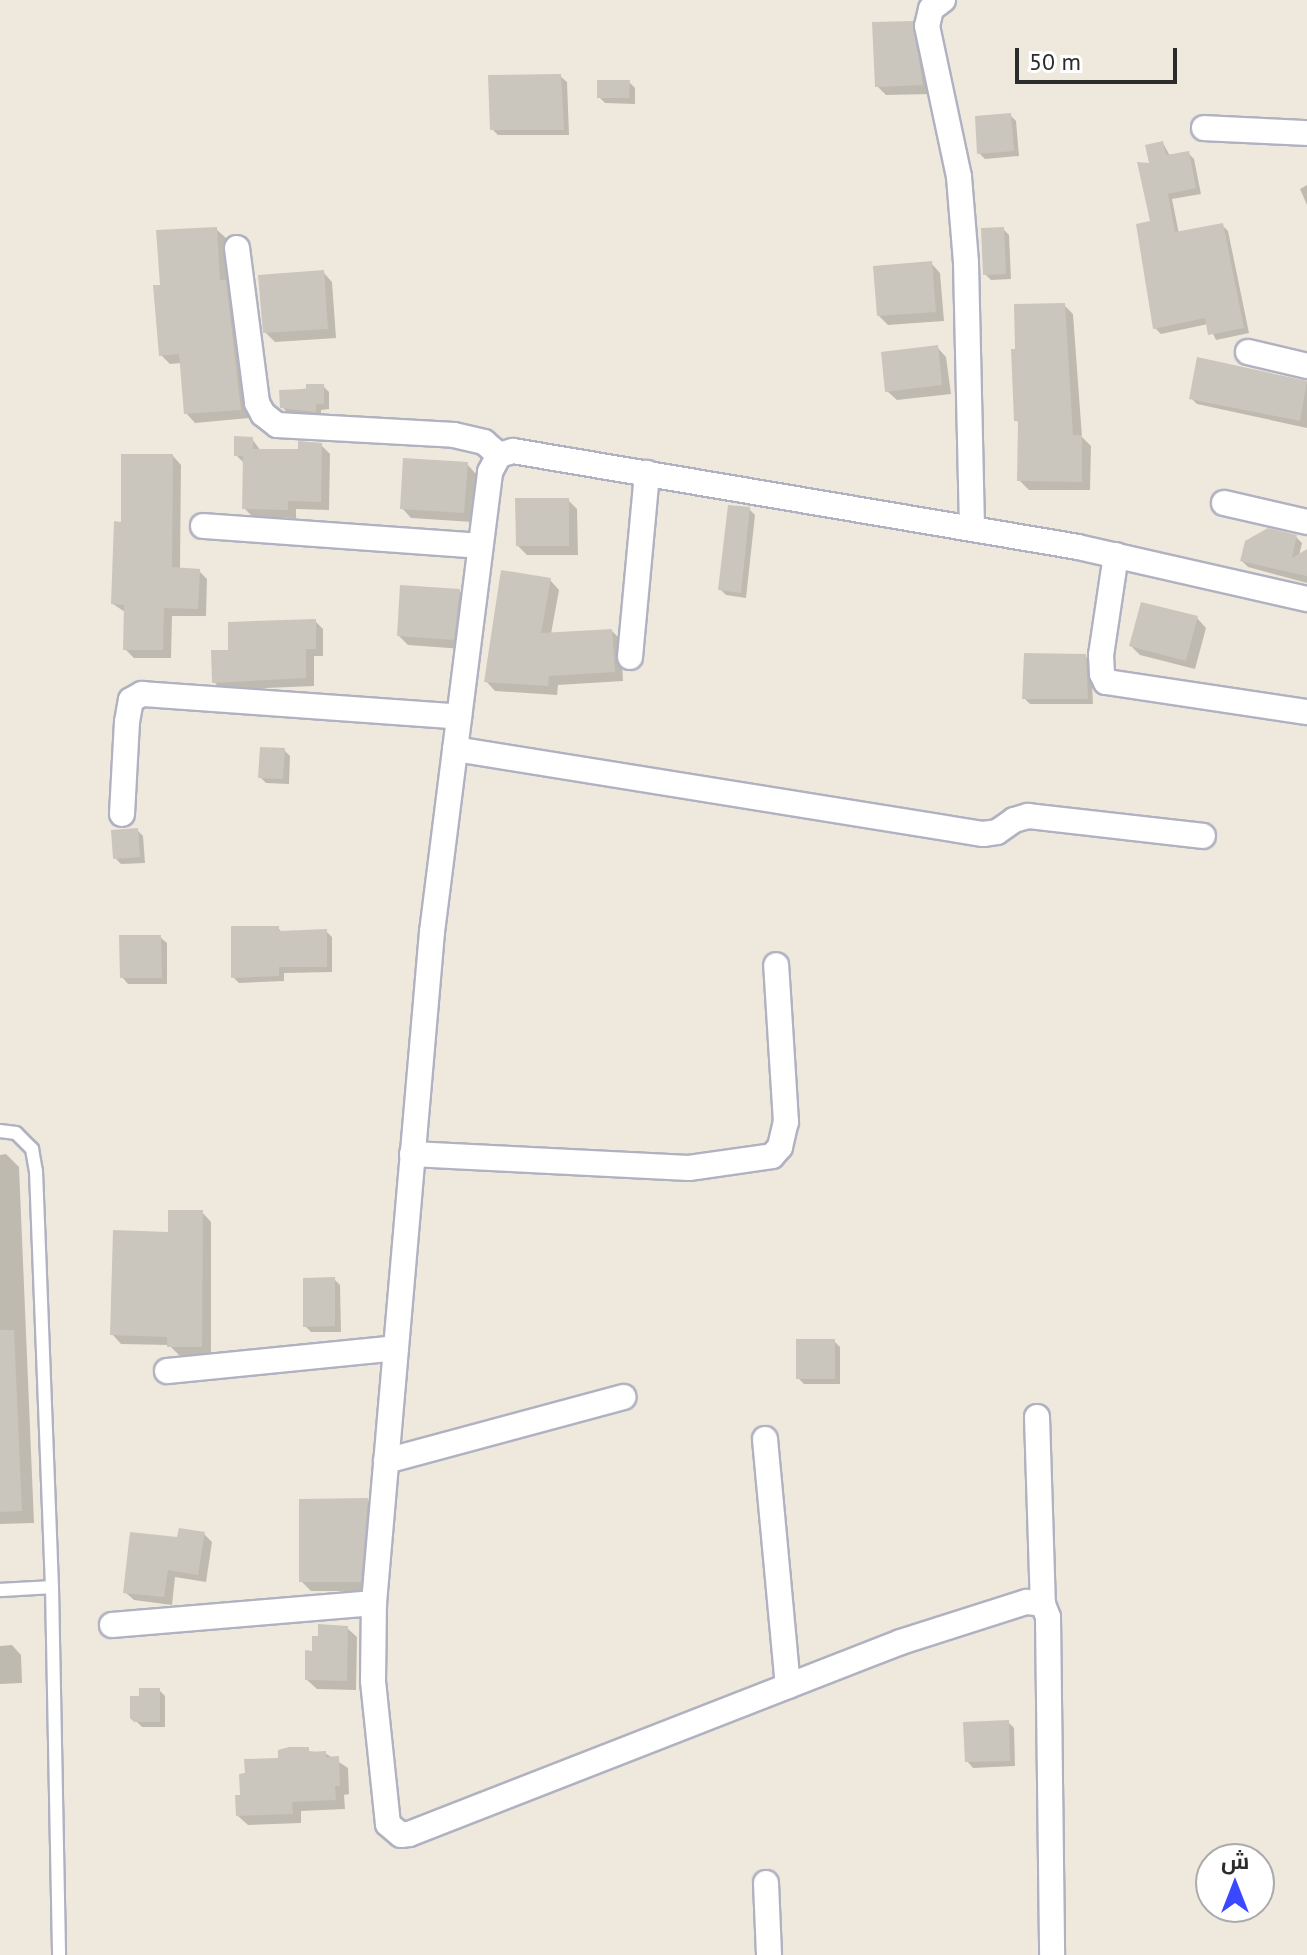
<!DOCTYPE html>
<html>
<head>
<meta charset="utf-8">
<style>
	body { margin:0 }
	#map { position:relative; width:1307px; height:1955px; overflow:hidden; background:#efe9dd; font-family:"PT Sans",Cairo,sans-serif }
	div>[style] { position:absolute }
	.shadow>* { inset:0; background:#0003 }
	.building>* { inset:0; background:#cac6bd }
	.roads { filter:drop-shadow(2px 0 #b1b2c1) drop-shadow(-2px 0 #b1b2c1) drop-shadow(0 2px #b1b2c1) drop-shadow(0 -2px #b1b2c1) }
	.lane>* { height:12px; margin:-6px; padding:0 6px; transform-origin:6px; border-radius:6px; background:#fff }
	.street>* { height:24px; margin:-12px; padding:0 12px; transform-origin:12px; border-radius:12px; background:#fff }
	span { translate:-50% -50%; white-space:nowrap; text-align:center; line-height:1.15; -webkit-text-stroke:7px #fff; paint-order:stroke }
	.north { position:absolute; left:1195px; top:1843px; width:80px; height:80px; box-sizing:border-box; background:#fff; border:2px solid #ababab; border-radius:50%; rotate:0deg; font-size:22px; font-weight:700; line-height:32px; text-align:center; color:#2c2c2c }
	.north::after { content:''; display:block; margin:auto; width:28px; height:36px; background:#3a49ff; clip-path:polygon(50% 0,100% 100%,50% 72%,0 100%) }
	.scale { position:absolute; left:1015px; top:48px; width:162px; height:36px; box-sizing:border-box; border:4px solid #2c2c2c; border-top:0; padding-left:10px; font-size:24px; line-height:28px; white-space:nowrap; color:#2c2c2c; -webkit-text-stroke:6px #fff; paint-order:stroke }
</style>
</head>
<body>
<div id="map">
	<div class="shadow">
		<i style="clip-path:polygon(912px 23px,922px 32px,932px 94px,886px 95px,877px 86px)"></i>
		<i style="clip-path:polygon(560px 76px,567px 82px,569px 135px,498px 135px,492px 129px)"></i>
		<i style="clip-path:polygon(629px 82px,635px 88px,635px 104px,605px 103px,599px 97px)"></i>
		<i style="clip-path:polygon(1010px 115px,1016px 121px,1019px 156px,985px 159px,979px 153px)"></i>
		<i style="clip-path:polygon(1163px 143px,1170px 156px,1188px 153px,1194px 159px,1201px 194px,1172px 199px,1179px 234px,1222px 225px,1228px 231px,1249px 333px,1216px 340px,1208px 324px,1161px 334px,1155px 328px,1151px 165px)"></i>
		<i style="clip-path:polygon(1307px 185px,1307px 205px,1300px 189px)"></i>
		<i style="clip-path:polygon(216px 229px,226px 238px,229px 286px,234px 292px,249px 418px,195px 423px,186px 413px,181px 363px,170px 364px,161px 355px,162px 287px)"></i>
		<i style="clip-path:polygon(1003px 229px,1009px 235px,1011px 279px,991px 280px,985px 274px)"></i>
		<i style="clip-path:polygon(931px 263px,940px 273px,944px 321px,888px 325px,879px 316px)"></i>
		<i style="clip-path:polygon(323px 272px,332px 282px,336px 338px,275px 342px,265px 332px)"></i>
		<i style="clip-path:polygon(1064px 305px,1073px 314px,1082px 437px,1091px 446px,1090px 490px,1029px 490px,1019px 480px,1020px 424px,1016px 420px)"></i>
		<i style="clip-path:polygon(937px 347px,946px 357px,951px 394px,897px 400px,887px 391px)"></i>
		<i style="clip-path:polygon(1199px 360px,1307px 382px,1307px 428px,1197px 404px,1191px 398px)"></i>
		<i style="clip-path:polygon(323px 386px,329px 392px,329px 409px,321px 410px,321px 417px,291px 416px,284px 409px,282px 392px)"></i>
		<i style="clip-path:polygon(252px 439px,261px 451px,300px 451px,321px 445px,330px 454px,329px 510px,296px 509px,296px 518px,253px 517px,244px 508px,245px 464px,236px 455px)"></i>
		<i style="clip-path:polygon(173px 456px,181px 465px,180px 570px,199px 571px,207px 579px,206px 616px,172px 616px,171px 658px,134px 658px,125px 649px,125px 612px,113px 604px,123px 524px)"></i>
		<i style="clip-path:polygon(467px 464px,476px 474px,473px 522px,411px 518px,402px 508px)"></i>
		<i style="clip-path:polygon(568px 500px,577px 509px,578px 555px,527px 555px,518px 546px)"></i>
		<i style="clip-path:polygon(749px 509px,755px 515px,746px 598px,726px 595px,720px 589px)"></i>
		<i style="clip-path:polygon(1296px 537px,1302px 543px,1299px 556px,1307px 551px,1307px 583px,1248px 567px,1242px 561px)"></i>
		<i style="clip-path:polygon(550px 580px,559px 590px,551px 634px,612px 631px,621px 640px,623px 681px,558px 685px,557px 695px,495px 691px,486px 681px)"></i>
		<i style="clip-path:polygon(459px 591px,469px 600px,463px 649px,408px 645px,399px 636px)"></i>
		<i style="clip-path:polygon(1197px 618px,1206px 628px,1195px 669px,1140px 655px,1131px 646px)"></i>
		<i style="clip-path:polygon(315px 621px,323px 629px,323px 656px,314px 656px,314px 686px,222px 690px,214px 682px,230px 652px)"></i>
		<i style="clip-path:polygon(1085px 656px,1091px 662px,1093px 704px,1030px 704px,1024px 698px)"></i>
		<i style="clip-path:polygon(284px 750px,290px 756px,289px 784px,266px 783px,260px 777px)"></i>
		<i style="clip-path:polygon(137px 830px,143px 836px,145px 863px,121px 864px,115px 858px)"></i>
		<i style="clip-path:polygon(278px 928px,283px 933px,326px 931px,332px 937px,332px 972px,284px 973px,284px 981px,239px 983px,233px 977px)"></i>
		<i style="clip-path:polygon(160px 937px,167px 943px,167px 984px,128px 984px,122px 977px)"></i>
		<i style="clip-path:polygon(6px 1154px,19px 1167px,34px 1523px,0 1524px,0 1155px)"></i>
		<i style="clip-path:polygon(202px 1212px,211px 1222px,211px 1356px,179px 1355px,169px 1345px,121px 1344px,112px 1334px,170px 1234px)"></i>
		<i style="clip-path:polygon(334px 1279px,340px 1285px,341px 1332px,311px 1332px,305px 1326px)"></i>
		<i style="clip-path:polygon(834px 1341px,840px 1347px,840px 1384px,804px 1384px,798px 1378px)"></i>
		<i style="clip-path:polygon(367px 1500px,376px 1510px,370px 1591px,311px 1591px,301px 1581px)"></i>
		<i style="clip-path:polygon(204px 1534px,212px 1542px,206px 1582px,175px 1577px,172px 1605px,134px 1600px,125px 1592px,179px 1540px)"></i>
		<i style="clip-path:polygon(347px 1628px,357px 1637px,356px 1690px,317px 1689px,307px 1680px,314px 1653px)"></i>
		<i style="clip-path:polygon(12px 1645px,21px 1655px,22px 1683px,0 1684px,0 1646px)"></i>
		<i style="clip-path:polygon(159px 1690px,165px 1696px,165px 1727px,142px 1727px,132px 1717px)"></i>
		<i style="clip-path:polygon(1008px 1722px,1014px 1728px,1015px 1766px,973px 1768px,967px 1761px)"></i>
		<i style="clip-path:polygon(289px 1749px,325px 1753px,348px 1768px,349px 1794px,344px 1795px,345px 1809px,301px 1811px,301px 1823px,248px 1825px,238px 1816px,242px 1797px)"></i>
	</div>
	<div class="building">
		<i style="clip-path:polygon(913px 21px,923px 85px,875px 87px,872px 22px)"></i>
		<i style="clip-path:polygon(561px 74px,564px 130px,490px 130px,488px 75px)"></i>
		<i style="clip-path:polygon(597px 80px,630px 80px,629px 98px,597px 98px)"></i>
		<i style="clip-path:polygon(1011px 113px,1014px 151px,977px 154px,975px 116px)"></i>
		<i style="clip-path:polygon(1163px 141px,1166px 155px,1189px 151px,1196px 188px,1168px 194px,1175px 232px,1223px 223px,1244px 328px,1208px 335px,1205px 318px,1153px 329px,1136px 224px,1150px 221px,1137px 162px,1149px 163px,1145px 145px)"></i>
		<i style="clip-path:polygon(217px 227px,220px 280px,226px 280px,241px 410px,184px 414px,179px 354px,159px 356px,153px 285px,160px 285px,156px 230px)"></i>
		<i style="clip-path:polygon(1004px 227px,1006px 274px,983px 275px,981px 228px)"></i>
		<i style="clip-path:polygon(932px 261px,936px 312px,877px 316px,873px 266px)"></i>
		<i style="clip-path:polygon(324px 270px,328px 329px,263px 333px,258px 275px)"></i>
		<i style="clip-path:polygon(1065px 303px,1073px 435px,1082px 435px,1082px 482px,1017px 481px,1018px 421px,1014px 421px,1011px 349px,1015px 349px,1014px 304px)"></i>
		<i style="clip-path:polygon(938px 345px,942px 385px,885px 392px,881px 352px)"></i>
		<i style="clip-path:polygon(1197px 357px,1307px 381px,1300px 421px,1189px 399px)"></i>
		<i style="clip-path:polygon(306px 384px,324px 384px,324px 404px,316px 404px,316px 412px,280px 408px,279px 390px,306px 389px)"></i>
		<i style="clip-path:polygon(234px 436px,253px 437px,253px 449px,298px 449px,298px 441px,322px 443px,321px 502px,288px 501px,288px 510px,242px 509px,243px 456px,234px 456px)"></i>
		<i style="clip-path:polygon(121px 454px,173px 454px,172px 567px,200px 569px,198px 609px,164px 608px,163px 650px,123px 650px,124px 605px,111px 604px,114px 521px,121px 522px)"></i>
		<i style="clip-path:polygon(403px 458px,468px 462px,464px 513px,400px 509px)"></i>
		<i style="clip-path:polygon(515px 498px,569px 498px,569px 546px,516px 546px)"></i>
		<i style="clip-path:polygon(728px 505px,750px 507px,741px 593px,718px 590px)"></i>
		<i style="clip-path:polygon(1268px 528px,1297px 535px,1292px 558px,1307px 549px,1307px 576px,1240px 561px,1245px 541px)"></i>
		<i style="clip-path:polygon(501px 570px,551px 578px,541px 633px,612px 629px,615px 672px,549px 676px,548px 686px,484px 682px)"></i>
		<i style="clip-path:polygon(400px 585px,460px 589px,454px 640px,397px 636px)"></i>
		<i style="clip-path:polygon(1141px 602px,1198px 616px,1186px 661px,1129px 646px)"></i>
		<i style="clip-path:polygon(316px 619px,316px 649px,306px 649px,306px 678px,212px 683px,211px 650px,228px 650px,228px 622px)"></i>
		<i style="clip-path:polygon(1024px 653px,1086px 654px,1088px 699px,1022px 699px)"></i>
		<i style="clip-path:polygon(260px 747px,285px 748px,283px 779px,258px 778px)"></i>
		<i style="clip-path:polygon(138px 828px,140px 857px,113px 859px,111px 830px)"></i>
		<i style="clip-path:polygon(231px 926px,279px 926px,279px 931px,327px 929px,327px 967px,279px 967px,279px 976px,231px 978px)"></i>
		<i style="clip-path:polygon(119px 935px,161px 935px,162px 978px,120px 978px)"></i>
		<i style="clip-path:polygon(168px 1210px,203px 1210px,202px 1347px,167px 1347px,167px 1337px,110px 1335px,113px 1230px,168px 1232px)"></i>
		<i style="clip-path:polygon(335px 1277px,335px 1326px,303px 1327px,303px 1278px)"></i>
		<i style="clip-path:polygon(0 1330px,14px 1330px,22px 1511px,0 1512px)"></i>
		<i style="clip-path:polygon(796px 1339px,835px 1339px,835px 1379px,796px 1379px)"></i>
		<i style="clip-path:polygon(368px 1498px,361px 1582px,299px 1582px,299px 1499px)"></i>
		<i style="clip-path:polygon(179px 1528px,205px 1532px,198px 1575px,168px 1570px,164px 1597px,123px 1593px,130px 1532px,177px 1537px)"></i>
		<i style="clip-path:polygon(318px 1624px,348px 1626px,347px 1681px,305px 1680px,305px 1650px,312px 1651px,312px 1636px,318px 1636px)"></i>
		<i style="clip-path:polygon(139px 1688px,160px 1688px,160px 1722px,134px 1722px,130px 1718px,130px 1696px,139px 1696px)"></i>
		<i style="clip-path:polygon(1009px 1720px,1010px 1761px,965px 1762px,963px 1722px)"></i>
		<i style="clip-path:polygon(289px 1747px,309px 1747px,309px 1752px,326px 1751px,326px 1757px,339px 1756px,340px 1786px,335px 1786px,336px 1800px,292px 1802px,293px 1814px,236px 1816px,235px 1795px,240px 1795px,239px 1774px,245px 1773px,244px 1759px,278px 1758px,278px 1750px)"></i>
	</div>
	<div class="roads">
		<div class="lane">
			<i style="left:0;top:1131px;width:16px;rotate:7deg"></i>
			<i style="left:16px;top:1133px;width:23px;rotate:45deg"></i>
			<i style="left:32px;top:1149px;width:22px;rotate:80deg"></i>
			<i style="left:36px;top:1171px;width:416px;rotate:87.8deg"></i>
			<i style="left:52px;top:1587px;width:368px;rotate:88.9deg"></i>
			<i style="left:0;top:1590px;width:52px;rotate:-3.3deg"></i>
		</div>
		<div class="street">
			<i style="left:943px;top:0;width:15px;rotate:143deg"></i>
			<i style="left:931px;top:9px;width:17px;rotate:103deg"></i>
			<i style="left:927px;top:26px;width:154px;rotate:78deg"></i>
			<i style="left:959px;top:177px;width:86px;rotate:85.3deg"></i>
			<i style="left:966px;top:263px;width:265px;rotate:88.7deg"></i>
			<i style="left:1204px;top:128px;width:103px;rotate:2.8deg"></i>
			<i style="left:237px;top:248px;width:156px;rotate:82.6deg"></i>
			<i style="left:257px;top:403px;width:13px;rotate:61deg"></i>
			<i style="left:263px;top:414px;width:18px;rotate:38deg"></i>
			<i style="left:277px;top:425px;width:177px;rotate:3.2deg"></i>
			<i style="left:454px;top:435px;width:31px;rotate:13deg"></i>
			<i style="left:484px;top:442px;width:20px;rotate:41deg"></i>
			<i style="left:1248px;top:352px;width:61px;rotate:13.3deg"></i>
			<i style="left:1224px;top:503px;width:85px;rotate:12.9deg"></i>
			<i style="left:203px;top:526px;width:278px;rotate:4.1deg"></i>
			<i style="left:1116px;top:555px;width:101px;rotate:98.5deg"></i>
			<i style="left:1101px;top:655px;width:19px;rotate:87deg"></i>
			<i style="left:1102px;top:674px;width:9px;rotate:63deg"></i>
			<i style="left:1106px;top:682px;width:203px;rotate:8.5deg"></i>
			<i style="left:630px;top:657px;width:185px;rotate:-84.7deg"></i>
			<i style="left:455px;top:749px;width:535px;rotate:9.15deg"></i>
			<i style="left:983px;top:834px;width:14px;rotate:-8deg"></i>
			<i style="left:997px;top:832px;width:21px;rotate:-35deg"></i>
			<i style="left:1014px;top:820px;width:15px;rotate:-16deg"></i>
			<i style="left:1028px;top:816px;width:176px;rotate:6.5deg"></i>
			<i style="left:122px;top:814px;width:92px;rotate:-86.9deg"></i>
			<i style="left:127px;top:722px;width:22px;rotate:-80deg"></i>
			<i style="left:131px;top:700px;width:13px;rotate:-29deg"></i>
			<i style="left:142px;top:694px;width:318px;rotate:4.1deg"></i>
			<i style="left:412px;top:1154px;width:277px;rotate:2.9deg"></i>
			<i style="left:689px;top:1168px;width:84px;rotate:-8.2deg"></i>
			<i style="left:772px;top:1156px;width:12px;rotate:-48deg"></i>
			<i style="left:780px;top:1147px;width:26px;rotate:-77deg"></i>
			<i style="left:786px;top:1122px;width:157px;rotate:-93.6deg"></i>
			<i style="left:167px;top:1371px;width:230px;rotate:-5.7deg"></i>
			<i style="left:1037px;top:1417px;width:187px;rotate:88.2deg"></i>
			<i style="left:1043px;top:1604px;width:14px;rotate:69deg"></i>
			<i style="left:1048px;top:1617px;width:338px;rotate:89.3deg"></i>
			<i style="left:765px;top:1439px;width:248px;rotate:84.7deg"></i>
			<i style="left:386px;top:1461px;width:246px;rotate:-15.1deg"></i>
			<i style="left:1043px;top:1604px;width:17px;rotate:-173deg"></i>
			<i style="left:1026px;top:1602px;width:131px;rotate:162.3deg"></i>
			<i style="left:901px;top:1642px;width:528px;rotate:158.68deg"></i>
			<i style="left:409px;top:1834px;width:8px;rotate:173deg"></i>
			<i style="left:401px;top:1835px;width:17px;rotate:-140deg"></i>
			<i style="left:388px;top:1824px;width:144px;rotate:-96deg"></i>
			<i style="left:373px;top:1681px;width:78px;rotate:-89.3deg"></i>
			<i style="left:374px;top:1603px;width:674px;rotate:-85.06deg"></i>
			<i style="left:432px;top:932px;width:464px;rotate:-82.8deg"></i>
			<i style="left:490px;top:472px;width:19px;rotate:-62deg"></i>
			<i style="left:499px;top:455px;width:15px;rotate:-16deg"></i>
			<i style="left:513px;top:451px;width:573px;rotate:9.64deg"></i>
			<i style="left:1078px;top:547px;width:235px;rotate:12.8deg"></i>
			<i style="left:112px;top:1625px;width:263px;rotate:-4.8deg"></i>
			<i style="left:766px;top:1883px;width:72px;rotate:87.6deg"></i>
		</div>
	</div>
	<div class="north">ش</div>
	<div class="scale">50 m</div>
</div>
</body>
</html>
